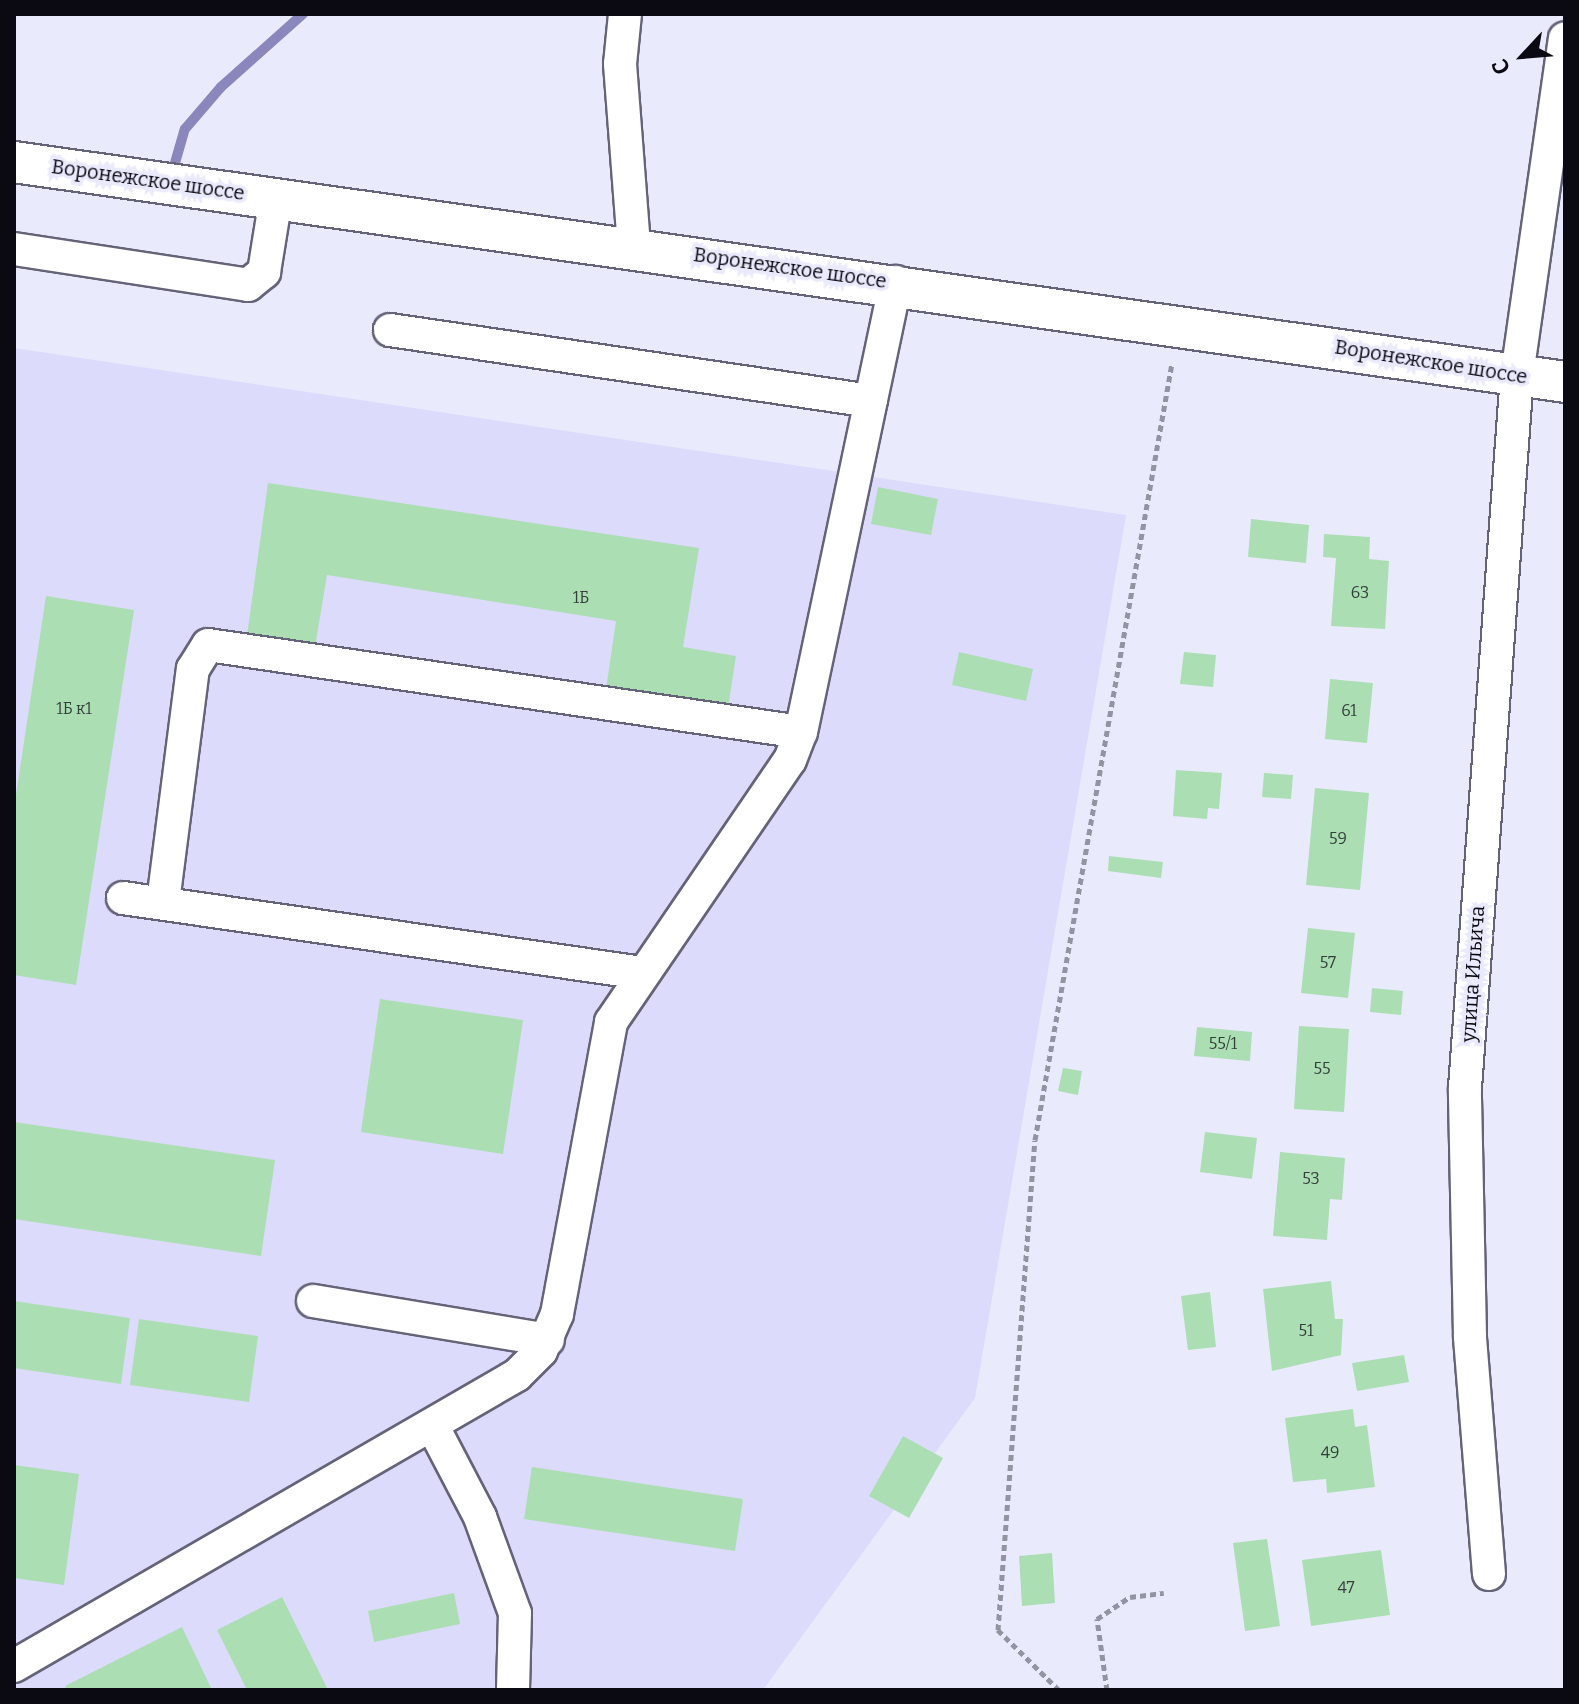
<!DOCTYPE html>
<html>
<head>
<meta charset="utf-8">
<style>
	body { margin:0 }
	#map { position:relative; width:1579px; height:1704px; overflow:hidden; background:#eaeafd; font-family:Bitter,serif }
	div>[style] { position:absolute }
	.built>* { inset:0; background:#dcdbfb }
	.stream>* { height:10px; margin:-5px; padding:0 5px; transform-origin:5px; border-radius:5px; background:#8a87bc }
	.building>* { inset:0; background:#acdeb4 }
	.path>* { height:5px; margin-top:-2.5px; transform-origin:0; background:repeating-linear-gradient(90deg,#9493a2 0 6px,transparent 0 10px) }
	.roads { filter:drop-shadow(2px 0 #646378) drop-shadow(-2px 0 #646378) drop-shadow(0 2px #646378) drop-shadow(0 -2px #646378) }
	.minor>* { height:32px; margin:-16px; padding:0 16px; transform-origin:16px; border-radius:16px; background:#fff }
	.major>* { height:40px; margin:-20px; padding:0 20px; transform-origin:20px; border-radius:20px; background:#fff }
	span { translate:-50% -50%; white-space:nowrap; text-align:center; line-height:1.15; -webkit-text-stroke:7px #eaeafd; paint-order:stroke }
	.number-label { font-size:16px; color:#333f3a }
	.number-label span { -webkit-text-stroke-width:0 }
	.street-label { font-size:20px; color:#0b0a12 }
	.frame { position:absolute; inset:0; border:16px solid #0b0a12; pointer-events:none }
	.north { position:absolute; left:1483px; top:16px; width:80px; height:80px; -webkit-text-stroke:6px #eaeafd; paint-order:stroke; rotate:244deg; font-size:22px; font-weight:700; line-height:32px; text-align:center; color:#0b0a12 }
	.north::after { content:''; display:block; margin:auto; width:28px; height:36px; background:#0b0a12; clip-path:polygon(50% 0,100% 100%,50% 72%,0 100%) }
</style>
</head>
<body>
<div id="map">
	<div class="built">
		<i style="clip-path:polygon(14px 348px,1126px 515px,975px 1398px,763px 1690px,14px 1690px)"></i>
	</div>
	<div class="stream">
		<i style="left:175px;top:163px;width:35px;rotate:-74deg"></i>
		<i style="left:185px;top:129px;width:55px;rotate:-49.4deg"></i>
		<i style="left:221px;top:87px;width:110px;rotate:-41.7deg"></i>
	</div>
	<div class="building">
		<i style="clip-path:polygon(268px 483px,699px 548px,683px 647px,736px 656px,728px 708px,606px 689px,616px 621px,327px 575px,315px 647px,247px 636px)"></i>
		<i style="clip-path:polygon(878px 487px,938px 499px,931px 535px,871px 524px)"></i>
		<i style="clip-path:polygon(1251px 519px,1309px 525px,1306px 563px,1248px 557px)"></i>
		<i style="clip-path:polygon(1324px 534px,1370px 537px,1369px 559px,1389px 561px,1385px 629px,1331px 626px,1336px 558px,1323px 557px)"></i>
		<i style="clip-path:polygon(46px 596px,134px 610px,76px 985px,14px 975px,14px 808px)"></i>
		<i style="clip-path:polygon(959px 652px,1033px 669px,1026px 701px,952px 685px)"></i>
		<i style="clip-path:polygon(1184px 652px,1216px 655px,1213px 687px,1180px 684px)"></i>
		<i style="clip-path:polygon(1330px 679px,1373px 683px,1367px 743px,1325px 739px)"></i>
		<i style="clip-path:polygon(1176px 770px,1222px 773px,1219px 809px,1208px 808px,1207px 819px,1173px 816px)"></i>
		<i style="clip-path:polygon(1264px 773px,1293px 775px,1291px 799px,1262px 797px)"></i>
		<i style="clip-path:polygon(1315px 788px,1369px 793px,1360px 890px,1306px 885px)"></i>
		<i style="clip-path:polygon(1109px 856px,1163px 862px,1161px 878px,1108px 871px)"></i>
		<i style="clip-path:polygon(1308px 928px,1355px 933px,1348px 998px,1301px 993px)"></i>
		<i style="clip-path:polygon(1372px 988px,1403px 991px,1401px 1015px,1370px 1012px)"></i>
		<i style="clip-path:polygon(380px 999px,523px 1020px,503px 1154px,361px 1132px)"></i>
		<i style="clip-path:polygon(1299px 1026px,1349px 1029px,1344px 1112px,1294px 1109px)"></i>
		<i style="clip-path:polygon(1197px 1027px,1252px 1032px,1250px 1061px,1194px 1056px)"></i>
		<i style="clip-path:polygon(1063px 1068px,1082px 1071px,1078px 1095px,1058px 1091px)"></i>
		<i style="clip-path:polygon(14px 1122px,275px 1160px,261px 1256px,14px 1219px)"></i>
		<i style="clip-path:polygon(1205px 1132px,1257px 1138px,1252px 1179px,1200px 1172px)"></i>
		<i style="clip-path:polygon(1280px 1152px,1345px 1158px,1342px 1200px,1330px 1199px,1327px 1240px,1273px 1236px)"></i>
		<i style="clip-path:polygon(1331px 1281px,1335px 1319px,1343px 1319px,1341px 1355px,1272px 1371px,1263px 1289px)"></i>
		<i style="clip-path:polygon(1210px 1292px,1216px 1347px,1188px 1350px,1181px 1296px)"></i>
		<i style="clip-path:polygon(14px 1301px,130px 1318px,121px 1384px,14px 1368px)"></i>
		<i style="clip-path:polygon(139px 1319px,258px 1336px,249px 1402px,130px 1385px)"></i>
		<i style="clip-path:polygon(1404px 1355px,1409px 1382px,1357px 1391px,1352px 1363px)"></i>
		<i style="clip-path:polygon(1353px 1409px,1355px 1427px,1367px 1425px,1375px 1487px,1327px 1493px,1326px 1479px,1293px 1482px,1285px 1418px)"></i>
		<i style="clip-path:polygon(903px 1436px,943px 1458px,909px 1518px,869px 1496px)"></i>
		<i style="clip-path:polygon(14px 1465px,79px 1474px,64px 1585px,14px 1578px)"></i>
		<i style="clip-path:polygon(532px 1467px,743px 1499px,735px 1551px,524px 1519px)"></i>
		<i style="clip-path:polygon(1267px 1539px,1280px 1626px,1245px 1631px,1233px 1543px)"></i>
		<i style="clip-path:polygon(1381px 1550px,1390px 1615px,1311px 1626px,1302px 1560px)"></i>
		<i style="clip-path:polygon(1052px 1553px,1055px 1603px,1022px 1606px,1019px 1556px)"></i>
		<i style="clip-path:polygon(454px 1593px,460px 1624px,374px 1642px,368px 1611px)"></i>
		<i style="clip-path:polygon(282px 1597px,328px 1690px,247px 1690px,217px 1630px)"></i>
		<i style="clip-path:polygon(182px 1627px,212px 1690px,67px 1690px,65px 1686px)"></i>
	</div>
	<div class="path">
		<i style="left:1059px;top:1690px;width:86px;rotate:-135.5deg"></i>
		<i style="left:998px;top:1630px;width:491px;rotate:-85.7deg"></i>
		<i style="left:1035px;top:1140px;width:789px;rotate:-80deg"></i>
		<i style="left:1107px;top:1690px;width:72px;rotate:-98deg"></i>
		<i style="left:1097px;top:1619px;width:40px;rotate:-34deg"></i>
		<i style="left:1130px;top:1597px;width:34px;rotate:-7deg"></i>
		<i style="left:1355px;top:1690px;width:19px"></i>
	</div>
	<div class="roads">
		<div class="minor">
			<i style="left:625px;top:14px;width:50px;rotate:95.7deg"></i>
			<i style="left:620px;top:64px;width:184px;rotate:85.6deg"></i>
			<i style="left:14px;top:249px;width:237px;rotate:8.7deg"></i>
			<i style="left:248px;top:285px;width:21px;rotate:-39deg"></i>
			<i style="left:264px;top:272px;width:75px;rotate:-80.8deg"></i>
			<i style="left:390px;top:330px;width:486px;rotate:8.4deg"></i>
			<i style="left:123px;top:898px;width:524px;rotate:8.22deg"></i>
			<i style="left:163px;top:902px;width:235px;rotate:-82.7deg"></i>
			<i style="left:193px;top:669px;width:28px;rotate:-58deg"></i>
			<i style="left:208px;top:645px;width:599px;rotate:8.35deg"></i>
			<i style="left:313px;top:1301px;width:238px;rotate:9.4deg"></i>
			<i style="left:432px;top:1425px;width:104px;rotate:62.4deg"></i>
			<i style="left:480px;top:1517px;width:102px;rotate:70deg"></i>
			<i style="left:515px;top:1613px;width:77px;rotate:91.5deg"></i>
			<i style="left:1489px;top:1574px;width:239px;rotate:-94.6deg"></i>
			<i style="left:1470px;top:1336px;width:248px;rotate:-91.2deg"></i>
			<i style="left:1465px;top:1088px;width:715px;rotate:-85.83deg"></i>
			<i style="left:1517px;top:375px;width:340px;rotate:-81.9deg"></i>
			<i style="left:14px;top:1666px;width:581px;rotate:-30.05deg"></i>
			<i style="left:517px;top:1375px;width:34px;rotate:-45deg"></i>
			<i style="left:541px;top:1351px;width:40px;rotate:-66.6deg"></i>
			<i style="left:557px;top:1314px;width:297px;rotate:-79.5deg"></i>
			<i style="left:611px;top:1022px;width:317px;rotate:-55.7deg"></i>
			<i style="left:790px;top:760px;width:30px;rotate:-69deg"></i>
			<i style="left:801px;top:732px;width:460px;rotate:-78.1deg"></i>
		</div>
		<div class="major">
			<i style="left:14px;top:162px;width:1567px;rotate:8.07deg"></i>
		</div>
	</div>
	<div class="number-label">
		<span style="left:1360px;top:593px">63</span>
		<span style="left:581px;top:598px">1Б</span>
		<span style="left:74px;top:709px">1Б к1</span>
		<span style="left:1349px;top:711px">61</span>
		<span style="left:1338px;top:839px">59</span>
		<span style="left:1328px;top:963px">57</span>
		<span style="left:1223px;top:1044px">55/1</span>
		<span style="left:1322px;top:1069px">55</span>
		<span style="left:1311px;top:1179px">53</span>
		<span style="left:1306px;top:1331px">51</span>
		<span style="left:1330px;top:1453px">49</span>
		<span style="left:1346px;top:1588px">47</span>
	</div>
	<div class="street-label">
		<span style="left:148px;top:180px;rotate:8deg">Воронежское шоссе</span>
		<span style="left:790px;top:268px;rotate:8deg">Воронежское шоссе</span>
		<span style="left:1431px;top:362px;rotate:9deg">Воронежское шоссе</span>
		<span style="left:1473px;top:974px;rotate:-86deg">улица Ильича</span>
	</div>
	<div class="frame"></div>
	<div class="north">С</div>
</div>
</body>
</html>
